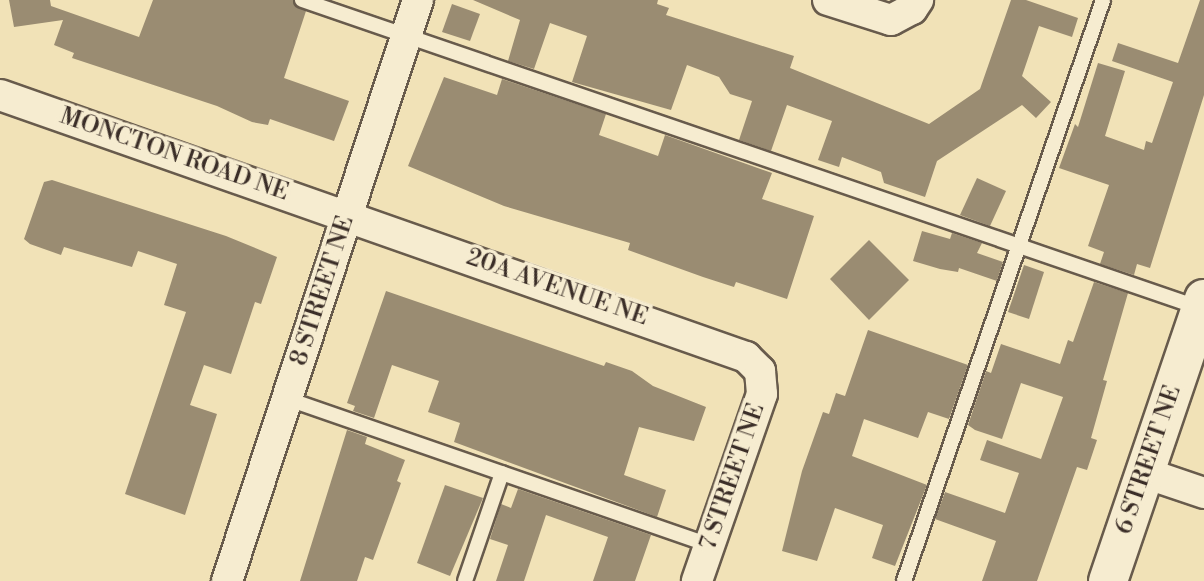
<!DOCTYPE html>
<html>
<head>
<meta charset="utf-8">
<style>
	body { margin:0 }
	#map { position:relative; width:1204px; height:581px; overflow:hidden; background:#f1e2b7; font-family:"Libre Bodoni",serif }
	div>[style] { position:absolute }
	.building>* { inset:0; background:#9a8c72 }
	.roads { filter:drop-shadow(2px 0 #685b4c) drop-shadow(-2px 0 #685b4c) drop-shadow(0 2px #685b4c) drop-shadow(0 -2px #685b4c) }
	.lane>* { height:14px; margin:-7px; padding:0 7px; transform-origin:7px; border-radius:7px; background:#f6ecd0 }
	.street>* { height:30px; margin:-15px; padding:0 15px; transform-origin:15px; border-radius:15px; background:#f6ecd0 }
	.secondary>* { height:38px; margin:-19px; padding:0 19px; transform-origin:19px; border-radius:19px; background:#f6ecd0 }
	span { translate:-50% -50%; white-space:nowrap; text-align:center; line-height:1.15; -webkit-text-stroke:7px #f6ecd0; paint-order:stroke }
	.street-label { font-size:24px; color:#3b2e28 }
</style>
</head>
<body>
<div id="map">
	<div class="building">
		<i style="clip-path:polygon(9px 0,50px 0,51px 6px,139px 37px,153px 0,293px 0,306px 11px,284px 78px,349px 101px,334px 141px,270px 119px,268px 125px,252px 122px,217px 106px,72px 58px,74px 53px,54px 45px,63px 20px,14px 27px)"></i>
		<i style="clip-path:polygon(473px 0,658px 0,657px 4px,669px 8px,666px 15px,794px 56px,790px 68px,929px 124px,980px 89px,1011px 0,1026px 0,1078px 18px,1072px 37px,1039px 26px,1022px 76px,1051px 102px,1036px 118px,1022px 105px,937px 161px,925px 197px,884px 183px,881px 172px,842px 157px,839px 167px,818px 160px,832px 121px,787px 105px,771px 151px,739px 140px,752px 101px,730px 94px,719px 77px,687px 65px,671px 110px,572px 82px,587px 36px,550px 23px,534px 69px,508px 61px,520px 20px)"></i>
		<i style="clip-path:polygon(1200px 0,1204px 0,1204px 95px,1150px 268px,1137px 264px,1134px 275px,1100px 264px,1104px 252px,1088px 246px,1109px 185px,1059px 168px,1075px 124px,1078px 127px,1098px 63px,1125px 71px,1105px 136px,1144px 150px,1146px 141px,1152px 143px,1173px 82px,1112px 61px,1118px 43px,1178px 63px)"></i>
		<i style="clip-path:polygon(452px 4px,480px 14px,470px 41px,442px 32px)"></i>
		<i style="clip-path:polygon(444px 77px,497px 95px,502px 79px,606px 114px,599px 135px,658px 156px,665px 135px,772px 173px,762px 199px,814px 216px,787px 299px,736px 282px,734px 287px,703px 277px,628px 250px,630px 243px,504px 206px,408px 166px)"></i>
		<i style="clip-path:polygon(977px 178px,1006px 191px,990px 226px,960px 215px)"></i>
		<i style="clip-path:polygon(52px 180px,226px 236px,277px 257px,261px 304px,255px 302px,231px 374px,204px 365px,190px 405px,217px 414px,185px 515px,125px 494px,186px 312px,164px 305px,177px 264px,138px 251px,132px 267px,64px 247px,61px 255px,30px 244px,24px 239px,44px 182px)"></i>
		<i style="clip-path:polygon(922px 231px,950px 239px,952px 233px,982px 243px,977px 253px,1003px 262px,997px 281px,959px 268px,958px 272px,940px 269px,913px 261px)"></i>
		<i style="clip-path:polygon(869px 240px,909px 280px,869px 320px,830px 279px)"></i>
		<i style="clip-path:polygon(1024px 265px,1044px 272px,1029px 319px,1008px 312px)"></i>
		<i style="clip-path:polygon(1094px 282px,1128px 293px,1103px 380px,1107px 381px,1091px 438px,1097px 440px,1087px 470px,1077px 467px,1037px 581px,982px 581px,996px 541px,935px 519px,945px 492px,1005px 513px,1019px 473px,980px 460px,987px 440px,1041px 459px,1063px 397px,1021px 383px,1002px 439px,975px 430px,968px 425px,986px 371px,991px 373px,1001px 344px,1060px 364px,1068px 340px,1073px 342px)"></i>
		<i style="clip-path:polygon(386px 291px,604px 366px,606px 362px,632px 371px,653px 386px,706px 407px,694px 441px,639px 427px,624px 475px,666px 490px,657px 517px,454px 442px,460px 423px,428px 412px,439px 381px,392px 365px,374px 418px,353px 411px,355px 406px,347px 403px)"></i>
		<i style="clip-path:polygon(868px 330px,968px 365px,949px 419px,928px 412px,918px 438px,864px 419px,852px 456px,927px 485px,895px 566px,872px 558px,883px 525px,835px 508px,817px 561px,782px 551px,802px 471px,823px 412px,829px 414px,836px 393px,845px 396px)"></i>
		<i style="clip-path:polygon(347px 430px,367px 437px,365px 444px,405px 460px,397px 481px,401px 483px,373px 560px,365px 557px,357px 581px,300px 581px)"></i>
		<i style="clip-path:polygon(445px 485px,483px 498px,450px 576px,417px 563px)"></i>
		<i style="clip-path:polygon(518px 489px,651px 535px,635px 581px,593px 581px,608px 537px,546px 515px,524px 581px,496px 581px,508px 545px,490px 539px,501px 504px,511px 508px)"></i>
	</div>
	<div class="roads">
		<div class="lane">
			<i style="left:302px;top:0;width:949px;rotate:18.93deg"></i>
			<i style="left:288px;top:399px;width:447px;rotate:19.1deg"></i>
			<i style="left:465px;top:581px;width:114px;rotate:-71.1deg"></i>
			<i style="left:904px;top:581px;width:614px;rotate:-71.09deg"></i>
		</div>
		<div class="street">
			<i style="left:828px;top:0;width:66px;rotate:17.6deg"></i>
			<i style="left:891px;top:20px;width:24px;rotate:-28deg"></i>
			<i style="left:912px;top:9px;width:11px;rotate:-56deg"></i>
			<i style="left:0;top:95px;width:791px;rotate:19.35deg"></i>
			<i style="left:746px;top:357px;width:20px;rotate:45deg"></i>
			<i style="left:760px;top:371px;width:23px;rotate:85deg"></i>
			<i style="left:762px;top:394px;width:198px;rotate:109.2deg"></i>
			<i style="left:1145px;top:473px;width:62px;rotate:18.7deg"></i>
			<i style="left:227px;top:581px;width:612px;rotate:-71.8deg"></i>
		</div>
		<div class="secondary">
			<i style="left:1108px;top:581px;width:298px;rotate:-71.2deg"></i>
		</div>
	</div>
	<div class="street-label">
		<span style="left:174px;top:155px;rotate:19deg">MONCTON ROAD NE</span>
		<span style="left:557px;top:288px;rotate:19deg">20A AVENUE NE</span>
		<span style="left:323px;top:291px;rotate:-72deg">8 STREET NE</span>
		<span style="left:1149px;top:460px;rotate:-71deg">6 STREET NE</span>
		<span style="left:733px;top:477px;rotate:-71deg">7 STREET NE</span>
	</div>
</div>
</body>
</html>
